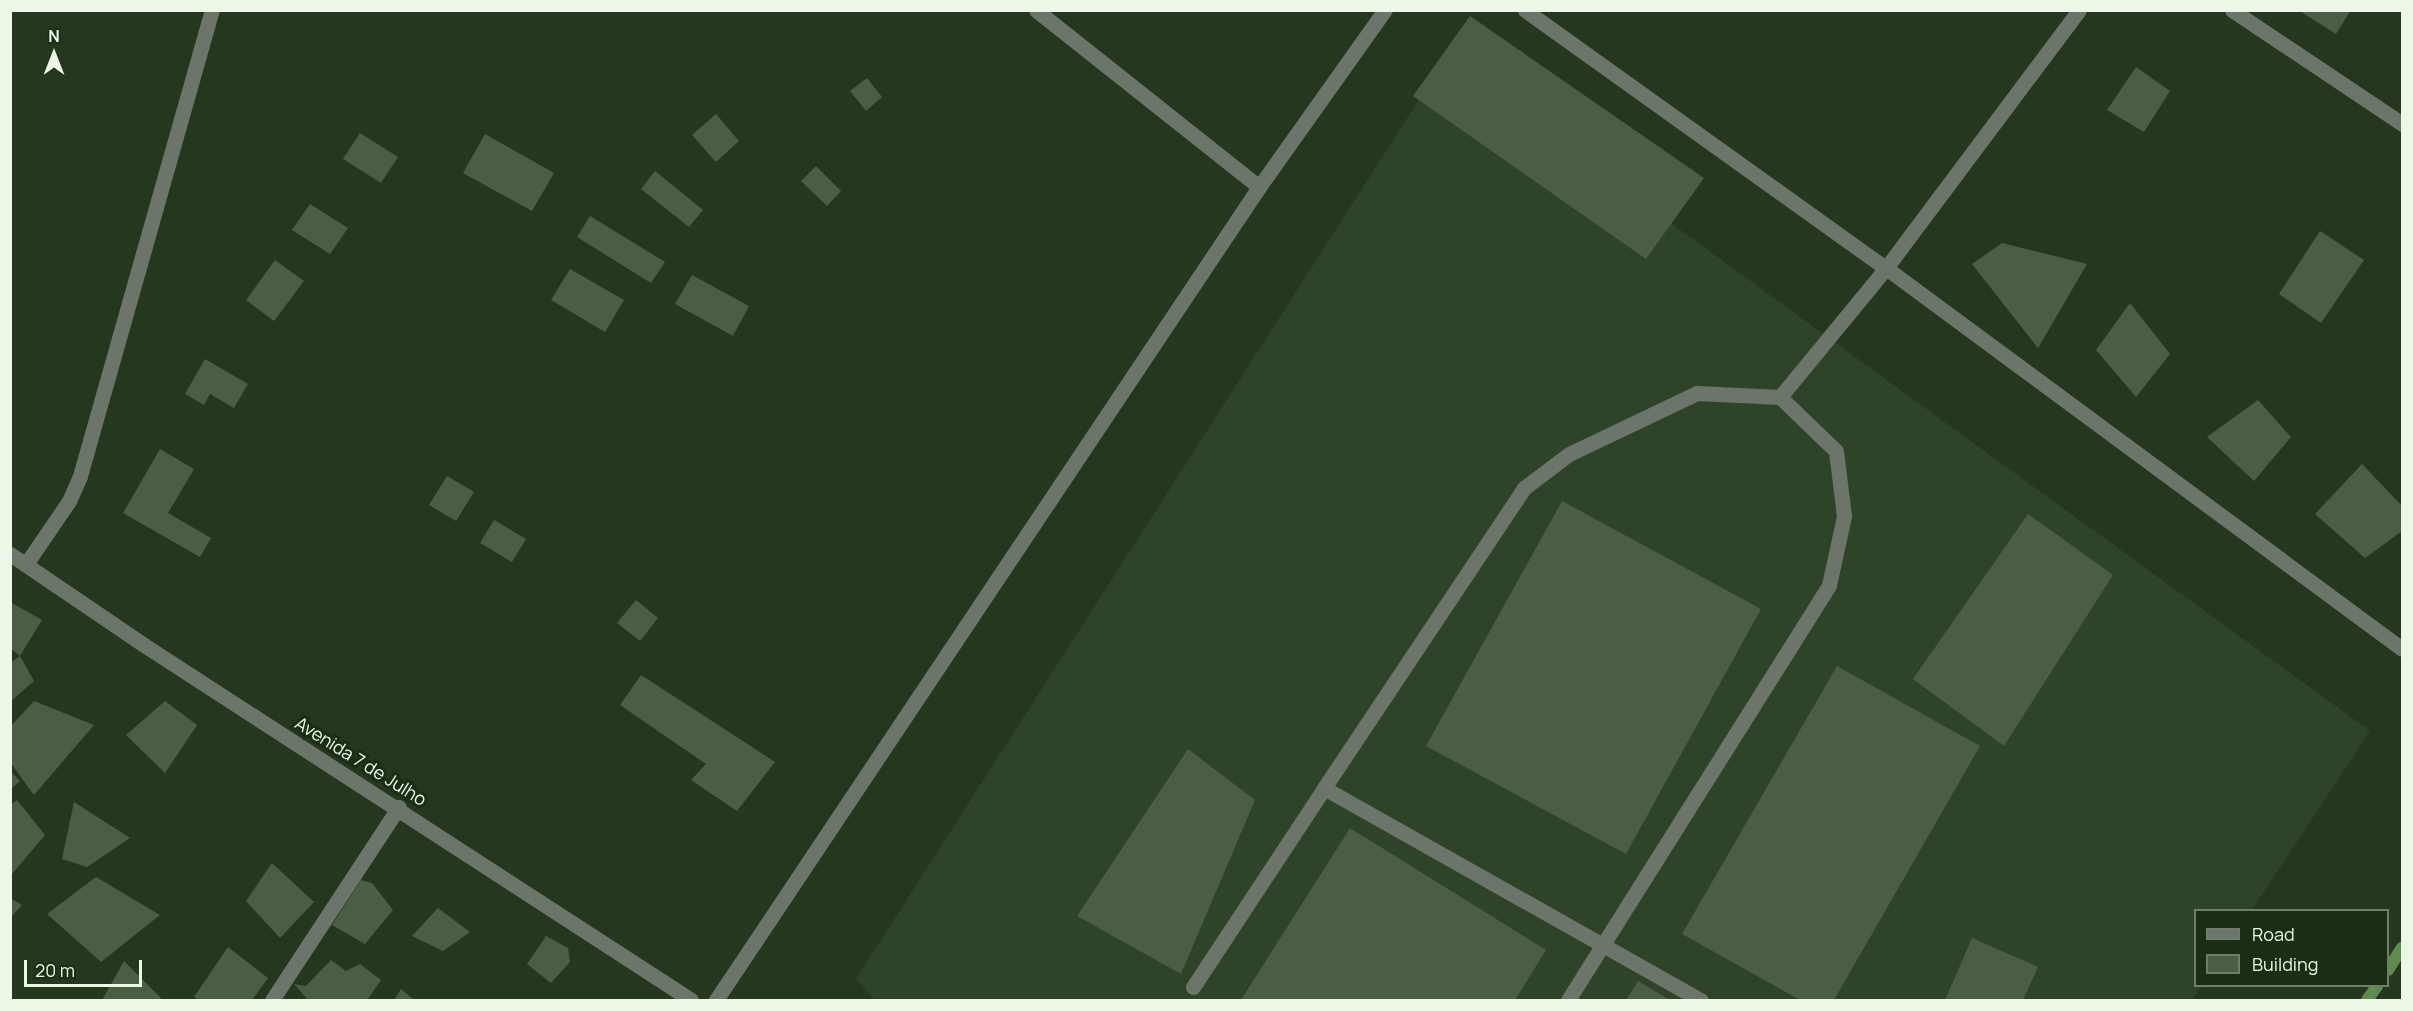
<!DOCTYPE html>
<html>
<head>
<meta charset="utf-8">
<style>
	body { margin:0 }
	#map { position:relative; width:2413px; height:1011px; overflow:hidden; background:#263720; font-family:Manrope,sans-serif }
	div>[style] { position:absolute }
	.built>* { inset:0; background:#2e4327 }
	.stream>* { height:12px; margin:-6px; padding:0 6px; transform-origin:6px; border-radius:6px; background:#5e8c4e }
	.building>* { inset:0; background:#4b5e45 }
	.minor>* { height:15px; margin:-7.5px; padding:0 7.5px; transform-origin:7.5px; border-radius:7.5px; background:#6c7569 }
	span { translate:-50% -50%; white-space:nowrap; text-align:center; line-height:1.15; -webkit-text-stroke:6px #1c2d16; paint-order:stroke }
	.street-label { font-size:18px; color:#ecf7e8 }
	.frame { position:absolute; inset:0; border:12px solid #ecf7e8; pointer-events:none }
	.legend { position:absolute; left:2194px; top:909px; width:195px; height:78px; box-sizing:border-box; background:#1c2d16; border:2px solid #6f7e6a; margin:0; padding:8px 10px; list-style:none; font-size:18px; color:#ecf7e8 }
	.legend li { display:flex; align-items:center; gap:12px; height:30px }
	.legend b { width:30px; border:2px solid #6f7e6a }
	.north { position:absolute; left:24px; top:24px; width:60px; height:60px; -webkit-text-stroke:4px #1c2d16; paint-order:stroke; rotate:0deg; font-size:16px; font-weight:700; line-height:24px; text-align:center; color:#ecf7e8 }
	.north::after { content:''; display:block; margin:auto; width:21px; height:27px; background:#ecf7e8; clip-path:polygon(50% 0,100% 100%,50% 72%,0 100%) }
	.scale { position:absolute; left:24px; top:960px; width:118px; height:27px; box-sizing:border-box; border:3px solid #ecf7e8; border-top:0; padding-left:8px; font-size:18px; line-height:21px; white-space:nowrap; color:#ecf7e8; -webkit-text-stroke:4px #1c2d16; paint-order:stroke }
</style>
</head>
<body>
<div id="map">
	<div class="built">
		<i style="clip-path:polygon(1445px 59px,2370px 731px,2252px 910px,2196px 910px,2196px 986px,2202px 986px,2192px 1000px,875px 1000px,856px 979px)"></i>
	</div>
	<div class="stream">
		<i style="left:2388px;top:970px;width:26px;rotate:-58deg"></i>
		<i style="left:2367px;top:1000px;width:17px;rotate:-54deg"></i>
	</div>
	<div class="building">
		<i style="clip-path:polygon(2298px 10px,2351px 10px,2336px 34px)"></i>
		<i style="clip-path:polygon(1470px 16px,1704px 178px,1646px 259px,1413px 96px)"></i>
		<i style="clip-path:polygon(2136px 67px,2170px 91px,2144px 132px,2107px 110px)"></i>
		<i style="clip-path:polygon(867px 78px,882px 97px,866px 111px,850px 91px)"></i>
		<i style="clip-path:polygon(716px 114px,739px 141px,716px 162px,692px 135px)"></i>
		<i style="clip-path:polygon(360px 133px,398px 157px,381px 183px,343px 159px)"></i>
		<i style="clip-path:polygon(485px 134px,554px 173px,532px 211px,463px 173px)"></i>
		<i style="clip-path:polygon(816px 166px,841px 191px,827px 206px,801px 181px)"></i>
		<i style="clip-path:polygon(655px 171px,703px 210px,689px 227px,641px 189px)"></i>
		<i style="clip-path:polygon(310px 204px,348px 228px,330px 254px,292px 230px)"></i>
		<i style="clip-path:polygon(590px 216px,665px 262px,651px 283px,577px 237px)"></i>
		<i style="clip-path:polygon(2320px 231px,2364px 260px,2321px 323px,2279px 294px)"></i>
		<i style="clip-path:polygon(2002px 243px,2087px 264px,2038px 348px,1972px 264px)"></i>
		<i style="clip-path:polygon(275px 260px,304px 281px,274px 321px,246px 300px)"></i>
		<i style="clip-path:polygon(570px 269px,624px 300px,605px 332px,551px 300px)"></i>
		<i style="clip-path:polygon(692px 275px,749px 306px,733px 336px,675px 304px)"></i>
		<i style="clip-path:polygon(2130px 303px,2170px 354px,2136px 397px,2096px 350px)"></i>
		<i style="clip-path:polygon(205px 359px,248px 384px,234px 408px,210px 394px,204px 405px,185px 394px)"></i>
		<i style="clip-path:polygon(2258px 400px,2291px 437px,2254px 481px,2207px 437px)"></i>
		<i style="clip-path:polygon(160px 449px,194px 469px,168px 513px,211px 538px,200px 557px,123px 513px)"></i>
		<i style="clip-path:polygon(2362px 464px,2402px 506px,2402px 531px,2365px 558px,2315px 514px)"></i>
		<i style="clip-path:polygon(447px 476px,474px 492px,456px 521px,429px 505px)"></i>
		<i style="clip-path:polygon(1562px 501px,1761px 609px,1626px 854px,1426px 746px)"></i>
		<i style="clip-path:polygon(2028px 514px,2113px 575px,2004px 746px,1913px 679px)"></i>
		<i style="clip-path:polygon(494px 520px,526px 539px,512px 562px,480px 543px)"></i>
		<i style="clip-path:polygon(636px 600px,658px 618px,640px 641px,617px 623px)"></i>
		<i style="clip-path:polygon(10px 602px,42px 620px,20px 656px,10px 648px)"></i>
		<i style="clip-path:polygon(20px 656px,34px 681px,10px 702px,10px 663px)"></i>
		<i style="clip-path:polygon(1837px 666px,1980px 746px,1834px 1000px,1800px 1000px,1682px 934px)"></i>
		<i style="clip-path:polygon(641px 675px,775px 762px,737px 811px,691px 780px,706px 764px,620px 705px)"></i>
		<i style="clip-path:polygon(34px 701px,94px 725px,34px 795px,10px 762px,10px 727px)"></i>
		<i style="clip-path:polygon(165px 701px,197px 725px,165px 773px,126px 735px)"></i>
		<i style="clip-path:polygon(1188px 749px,1255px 800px,1181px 974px,1077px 916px)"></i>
		<i style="clip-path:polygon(10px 771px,20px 781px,10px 790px)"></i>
		<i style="clip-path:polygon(17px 800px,45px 835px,12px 874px,10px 805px)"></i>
		<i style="clip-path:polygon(74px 802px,130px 838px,87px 867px,62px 859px)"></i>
		<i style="clip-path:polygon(1350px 828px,1546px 950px,1515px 1000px,1241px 1000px)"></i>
		<i style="clip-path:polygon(272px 863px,314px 902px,280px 938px,246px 901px)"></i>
		<i style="clip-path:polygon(96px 877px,160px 915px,101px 962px,47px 914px)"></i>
		<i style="clip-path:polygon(361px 880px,372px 883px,393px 910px,365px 944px,332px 925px)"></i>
		<i style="clip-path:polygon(10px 898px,22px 905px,10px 918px)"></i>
		<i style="clip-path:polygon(438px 908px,470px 932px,443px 951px,412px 936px)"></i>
		<i style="clip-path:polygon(546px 936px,568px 948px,570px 962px,551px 983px,527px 964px)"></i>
		<i style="clip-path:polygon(1972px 938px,2038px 967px,2023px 1000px,1945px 1000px)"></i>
		<i style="clip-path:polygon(228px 947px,268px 978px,252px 1000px,199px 1000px,194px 997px)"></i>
		<i style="clip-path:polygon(331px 960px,346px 971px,360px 964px,381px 980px,367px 1000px,308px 1000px,294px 984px,306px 986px)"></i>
		<i style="clip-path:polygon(124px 961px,161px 998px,160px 1000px,102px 1000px)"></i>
		<i style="clip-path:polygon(1638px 981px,1670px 1000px,1626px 1000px)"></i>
		<i style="clip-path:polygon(401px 989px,414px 1000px,394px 1000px)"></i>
	</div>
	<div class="minor">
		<i style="left:1036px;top:10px;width:285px;rotate:38.4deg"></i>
		<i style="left:1525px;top:10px;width:444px;rotate:35.6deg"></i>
		<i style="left:1886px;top:268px;width:641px;rotate:36.44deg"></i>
		<i style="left:2232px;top:10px;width:205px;rotate:33.8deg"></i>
		<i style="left:10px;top:554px;width:162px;rotate:34.2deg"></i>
		<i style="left:144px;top:645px;width:652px;rotate:32.98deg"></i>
		<i style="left:26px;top:564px;width:76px;rotate:-55.7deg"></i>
		<i style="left:69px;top:501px;width:27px;rotate:-66deg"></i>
		<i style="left:80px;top:476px;width:484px;rotate:-74.2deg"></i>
		<i style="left:1324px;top:788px;width:361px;rotate:-56.3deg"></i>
		<i style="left:1524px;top:488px;width:56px;rotate:-37.1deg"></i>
		<i style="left:1569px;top:454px;width:142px;rotate:-25.5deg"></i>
		<i style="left:1697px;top:393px;width:83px;rotate:2.8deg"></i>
		<i style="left:1780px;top:397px;width:167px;rotate:-50.6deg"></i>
		<i style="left:1886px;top:268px;width:322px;rotate:-53.2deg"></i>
		<i style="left:1193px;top:987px;width:238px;rotate:-56.6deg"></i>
		<i style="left:1324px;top:788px;width:433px;rotate:29.4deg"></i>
		<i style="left:272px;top:1000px;width:231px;rotate:-56.7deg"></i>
		<i style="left:716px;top:1000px;width:978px;rotate:-56.26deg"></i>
		<i style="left:1259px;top:187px;width:217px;rotate:-54.6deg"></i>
		<i style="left:1568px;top:1000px;width:490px;rotate:-57.8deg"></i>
		<i style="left:1829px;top:585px;width:71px;rotate:-77.7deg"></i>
		<i style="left:1844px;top:516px;width:65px;rotate:-97deg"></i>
		<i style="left:1836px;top:451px;width:78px;rotate:-136deg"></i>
	</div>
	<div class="street-label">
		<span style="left:361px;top:761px;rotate:32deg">Avenida 7 de Julho</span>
	</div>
	<div class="frame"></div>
	<ul class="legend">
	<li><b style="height:8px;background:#6c7569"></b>Road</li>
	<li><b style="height:16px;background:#4b5e45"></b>Building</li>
	</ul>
	<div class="north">N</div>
	<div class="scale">20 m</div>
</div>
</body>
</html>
